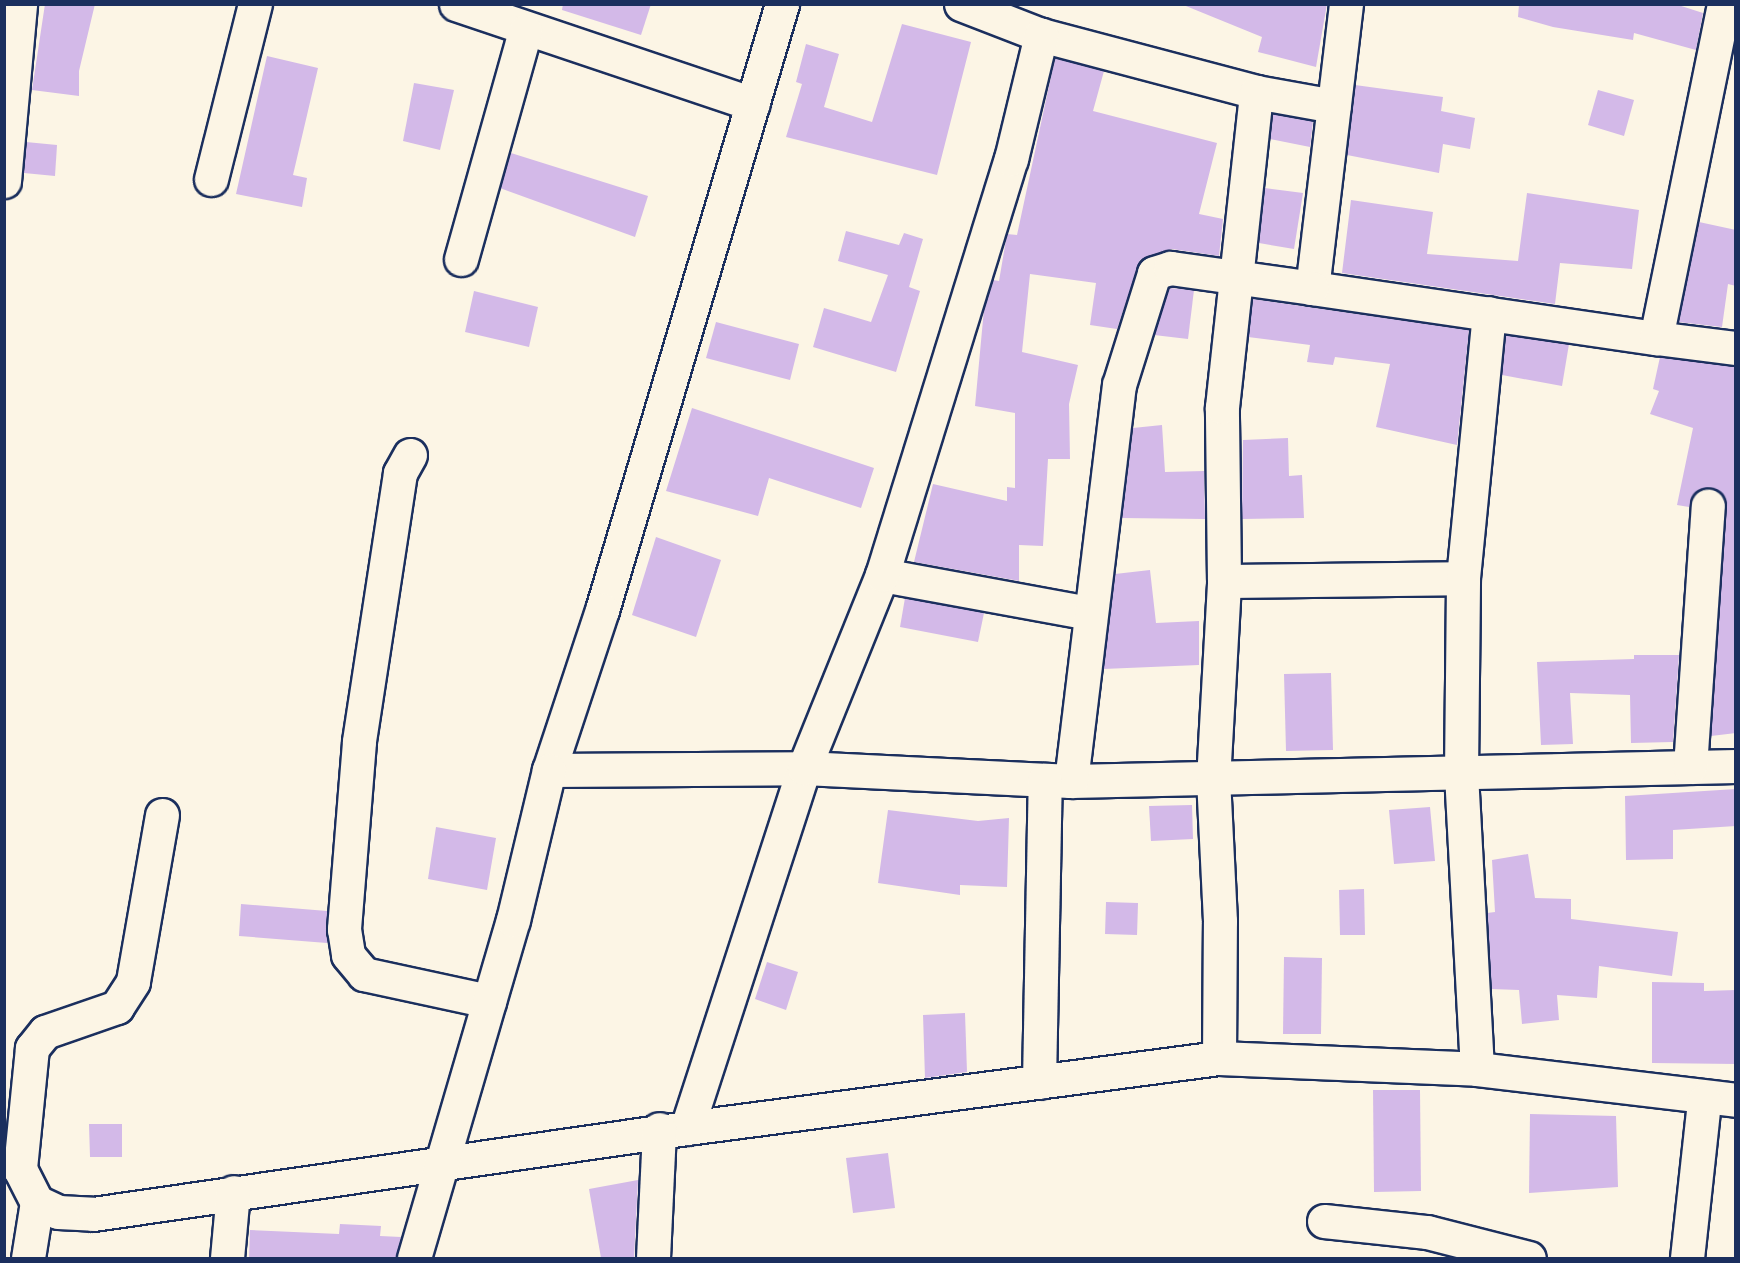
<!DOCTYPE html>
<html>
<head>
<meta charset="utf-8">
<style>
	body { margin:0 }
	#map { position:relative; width:1740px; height:1263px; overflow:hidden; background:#fcf5e5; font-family:Caveat,sans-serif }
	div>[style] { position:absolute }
	.building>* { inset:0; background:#d3b9e8 }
	.roads { filter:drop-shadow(2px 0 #1b2f5e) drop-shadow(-2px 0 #1b2f5e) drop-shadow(0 2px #1b2f5e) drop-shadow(0 -2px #1b2f5e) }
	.minor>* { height:33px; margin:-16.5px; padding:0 16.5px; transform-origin:16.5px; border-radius:16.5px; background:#fcf5e5 }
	span { translate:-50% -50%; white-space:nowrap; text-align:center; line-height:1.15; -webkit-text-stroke:4.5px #fcf5e5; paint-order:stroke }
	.frame { position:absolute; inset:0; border:6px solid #1b2f5e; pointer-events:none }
</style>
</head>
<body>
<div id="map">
	<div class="building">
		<i style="clip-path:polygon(45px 4px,95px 4px,79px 71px,79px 96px,32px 90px)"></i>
		<i style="clip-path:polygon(563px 4px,651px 4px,641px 35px,562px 10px)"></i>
		<i style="clip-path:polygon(1181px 4px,1327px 4px,1316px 67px,1258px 52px,1262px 37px)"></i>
		<i style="clip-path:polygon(1519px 4px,1675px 4px,1703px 13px,1696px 50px,1634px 33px,1633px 40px,1553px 27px,1518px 17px)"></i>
		<i style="clip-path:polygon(902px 24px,971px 42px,937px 175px,786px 137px,802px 84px,796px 82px,806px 44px,839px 54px,824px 107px,872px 122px)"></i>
		<i style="clip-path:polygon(267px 56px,318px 68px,293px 175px,307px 178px,302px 207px,236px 194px)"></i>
		<i style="clip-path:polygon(1055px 58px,1104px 71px,1093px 111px,1217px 143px,1199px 214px,1223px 219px,1219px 256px,1172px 249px,1140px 260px,1117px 329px,1090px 325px,1096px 283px,1030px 274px,1022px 352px,1078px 365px,1069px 404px,1070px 459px,1048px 459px,1043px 546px,1019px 545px,1019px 581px,914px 562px,933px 484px,1007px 501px,1007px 487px,1015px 488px,1015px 413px,975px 406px,984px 309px,993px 280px,999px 281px,1007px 234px,1017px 235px)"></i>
		<i style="clip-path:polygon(414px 83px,454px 90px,440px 150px,403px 141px)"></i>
		<i style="clip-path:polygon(1355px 85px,1443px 97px,1441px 111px,1475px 118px,1470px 149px,1443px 144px,1439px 173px,1347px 155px)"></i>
		<i style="clip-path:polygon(1598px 90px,1634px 100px,1624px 136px,1588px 125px)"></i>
		<i style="clip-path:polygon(1272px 114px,1313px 121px,1310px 147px,1270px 139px)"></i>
		<i style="clip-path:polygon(26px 142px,57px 145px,55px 176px,24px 173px)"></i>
		<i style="clip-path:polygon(511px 153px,648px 196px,635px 237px,500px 188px)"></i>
		<i style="clip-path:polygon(1265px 188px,1303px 193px,1294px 249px,1259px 243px)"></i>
		<i style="clip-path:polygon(1527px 193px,1639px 210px,1632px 269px,1560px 263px,1555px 304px,1342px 273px,1351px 200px,1433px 212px,1427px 254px,1518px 261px)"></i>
		<i style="clip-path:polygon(1699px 222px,1736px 230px,1736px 286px,1728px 284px,1722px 327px,1678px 322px)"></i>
		<i style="clip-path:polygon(846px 231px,899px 245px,904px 233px,923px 239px,909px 287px,920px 291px,896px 372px,813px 347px,824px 308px,871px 322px,888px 275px,838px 261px)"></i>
		<i style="clip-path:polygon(1169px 288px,1194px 290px,1188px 339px,1154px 335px)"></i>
		<i style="clip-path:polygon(474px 291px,538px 307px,529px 347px,465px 332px)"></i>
		<i style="clip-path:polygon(1253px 299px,1469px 330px,1457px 445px,1376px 427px,1390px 364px,1335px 357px,1333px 365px,1307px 362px,1310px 345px,1248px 337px)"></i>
		<i style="clip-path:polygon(716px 322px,799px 344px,790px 380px,706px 358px)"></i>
		<i style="clip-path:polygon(1506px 335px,1569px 344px,1562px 386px,1502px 375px)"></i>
		<i style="clip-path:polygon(1660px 357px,1736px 366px,1736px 733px,1711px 736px,1725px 498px,1709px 487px,1693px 495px,1689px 507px,1677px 505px,1693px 428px,1650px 414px,1659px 391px,1653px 389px)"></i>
		<i style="clip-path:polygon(692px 408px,874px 468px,861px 508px,769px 478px,758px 516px,666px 491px)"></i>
		<i style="clip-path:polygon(1162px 425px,1165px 472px,1204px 471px,1205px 519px,1122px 518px,1133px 428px)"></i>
		<i style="clip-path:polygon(1288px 438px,1289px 476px,1302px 475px,1304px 518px,1242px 519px,1243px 440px)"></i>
		<i style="clip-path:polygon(656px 537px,721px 560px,696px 637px,632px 615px)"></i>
		<i style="clip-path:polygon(1150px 570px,1156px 623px,1199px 621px,1199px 665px,1103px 669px,1115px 574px)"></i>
		<i style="clip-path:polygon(905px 598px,984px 613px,978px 642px,900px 627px)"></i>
		<i style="clip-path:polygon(1634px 655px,1679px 655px,1673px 742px,1631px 743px,1630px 695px,1570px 693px,1573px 744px,1541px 745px,1537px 662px,1634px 659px)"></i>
		<i style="clip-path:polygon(1331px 673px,1333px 750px,1286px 751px,1284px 674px)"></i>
		<i style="clip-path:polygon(1736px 789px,1736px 826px,1673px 830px,1673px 859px,1626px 860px,1625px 796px)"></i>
		<i style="clip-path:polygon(1192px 805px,1193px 839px,1151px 841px,1149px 806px)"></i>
		<i style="clip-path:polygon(1430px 807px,1435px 861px,1394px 864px,1389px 810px)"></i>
		<i style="clip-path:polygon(888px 810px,978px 821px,1009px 818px,1007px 887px,960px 885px,960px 895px,878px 883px)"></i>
		<i style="clip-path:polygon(436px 827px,496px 838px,487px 890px,428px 879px)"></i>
		<i style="clip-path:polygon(1528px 854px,1535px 898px,1571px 899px,1571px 919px,1678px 932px,1672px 976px,1599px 966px,1597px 998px,1557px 995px,1559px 1020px,1522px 1024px,1519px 990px,1491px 989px,1487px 913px,1495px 912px,1492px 860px)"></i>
		<i style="clip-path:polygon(1364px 889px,1365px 935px,1340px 935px,1339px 890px)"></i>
		<i style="clip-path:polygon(1106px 902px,1138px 903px,1137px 935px,1105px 934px)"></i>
		<i style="clip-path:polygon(241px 904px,327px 911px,327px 943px,239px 936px)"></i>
		<i style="clip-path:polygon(1284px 957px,1322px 958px,1321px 1034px,1283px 1034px)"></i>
		<i style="clip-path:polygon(767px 962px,798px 972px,786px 1010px,755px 999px)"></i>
		<i style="clip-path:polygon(1652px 982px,1704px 983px,1704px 991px,1736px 990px,1736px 1064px,1652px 1063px)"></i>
		<i style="clip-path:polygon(965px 1013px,967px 1072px,925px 1078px,923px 1015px)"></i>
		<i style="clip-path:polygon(1373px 1090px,1420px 1090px,1421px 1191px,1374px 1192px)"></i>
		<i style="clip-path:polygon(1530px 1114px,1616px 1116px,1618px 1187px,1529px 1193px)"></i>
		<i style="clip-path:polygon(89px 1124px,122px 1124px,122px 1157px,90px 1157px)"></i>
		<i style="clip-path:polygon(888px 1153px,895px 1208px,853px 1213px,846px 1158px)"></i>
		<i style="clip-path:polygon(638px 1180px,634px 1258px,601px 1258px,589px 1189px)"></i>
		<i style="clip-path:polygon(340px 1224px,381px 1226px,380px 1236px,401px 1237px,396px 1258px,249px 1258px,250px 1230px,339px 1234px)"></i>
	</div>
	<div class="roads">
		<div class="minor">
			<i style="left:456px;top:4px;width:313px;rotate:18.6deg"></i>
			<i style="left:782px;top:4px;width:632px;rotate:106.54deg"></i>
			<i style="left:602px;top:610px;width:169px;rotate:108.3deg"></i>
			<i style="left:549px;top:770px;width:255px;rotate:-0.4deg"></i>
			<i style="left:804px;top:768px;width:267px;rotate:2.8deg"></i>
			<i style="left:1071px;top:781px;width:665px;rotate:-1.29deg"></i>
			<i style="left:961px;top:4px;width:86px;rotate:21.2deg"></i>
			<i style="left:1041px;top:35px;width:222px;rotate:14.8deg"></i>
			<i style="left:1256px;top:92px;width:79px;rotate:10.2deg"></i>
			<i style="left:1346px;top:4px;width:286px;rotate:96.8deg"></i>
			<i style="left:1312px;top:288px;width:348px;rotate:8.3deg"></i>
			<i style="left:1724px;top:4px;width:341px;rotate:101.5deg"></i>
			<i style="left:1656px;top:338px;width:81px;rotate:7.1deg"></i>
			<i style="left:211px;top:179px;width:180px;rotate:-75.9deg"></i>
			<i style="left:4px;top:181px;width:178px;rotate:-84.8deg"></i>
			<i style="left:461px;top:259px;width:237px;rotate:-74.3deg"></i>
			<i style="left:410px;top:455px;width:21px;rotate:119deg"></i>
			<i style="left:400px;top:473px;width:272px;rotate:98.7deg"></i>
			<i style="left:359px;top:742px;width:188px;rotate:94.6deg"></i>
			<i style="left:344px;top:929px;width:26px;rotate:81deg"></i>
			<i style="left:348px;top:955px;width:25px;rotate:50deg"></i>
			<i style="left:364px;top:974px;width:128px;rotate:12.2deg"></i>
			<i style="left:882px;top:575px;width:210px;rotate:10.4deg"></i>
			<i style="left:1224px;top:581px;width:239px;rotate:-0.7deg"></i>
			<i style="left:1690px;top:767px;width:262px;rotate:-86.1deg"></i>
			<i style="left:1071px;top:781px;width:399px;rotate:-83.1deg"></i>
			<i style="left:1119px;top:385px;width:117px;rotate:-72.6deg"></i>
			<i style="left:1154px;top:273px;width:17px;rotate:-17deg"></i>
			<i style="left:1170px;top:268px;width:143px;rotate:8deg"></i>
			<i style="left:162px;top:815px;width:169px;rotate:99.9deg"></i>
			<i style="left:133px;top:982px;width:30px;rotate:123deg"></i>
			<i style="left:117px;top:1007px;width:76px;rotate:160.9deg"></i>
			<i style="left:45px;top:1032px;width:21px;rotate:129deg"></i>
			<i style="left:32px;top:1048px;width:122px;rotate:95.7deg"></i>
			<i style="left:20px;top:1169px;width:37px;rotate:63deg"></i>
			<i style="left:37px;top:1202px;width:23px;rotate:25deg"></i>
			<i style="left:58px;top:1212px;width:35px;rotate:3deg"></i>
			<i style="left:93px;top:1214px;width:600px;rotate:-8.24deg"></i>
			<i style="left:687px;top:1128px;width:379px;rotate:-72deg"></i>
			<i style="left:804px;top:768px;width:208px;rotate:-68deg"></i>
			<i style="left:882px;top:575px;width:436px;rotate:-72.8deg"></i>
			<i style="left:1011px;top:159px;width:128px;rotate:-76.4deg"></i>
			<i style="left:1219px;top:1058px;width:137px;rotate:-89.6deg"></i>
			<i style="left:1220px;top:921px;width:141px;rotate:-92.8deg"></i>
			<i style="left:1213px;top:780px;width:199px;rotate:-86.8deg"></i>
			<i style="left:1224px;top:581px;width:174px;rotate:-90.7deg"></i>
			<i style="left:1222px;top:407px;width:317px;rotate:-83.8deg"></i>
			<i style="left:1477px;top:1069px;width:295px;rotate:-93.1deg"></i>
			<i style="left:1461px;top:774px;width:196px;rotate:-89.4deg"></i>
			<i style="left:1463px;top:578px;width:266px;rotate:-84.4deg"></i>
			<i style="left:1039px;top:1082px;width:302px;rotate:-88.9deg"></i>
			<i style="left:687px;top:1128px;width:537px;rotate:-7.5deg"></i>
			<i style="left:1219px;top:1058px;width:258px;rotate:2.4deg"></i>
			<i style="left:1477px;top:1069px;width:261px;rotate:6.8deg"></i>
			<i style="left:1324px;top:1221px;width:104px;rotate:6.1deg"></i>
			<i style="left:1427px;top:1232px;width:105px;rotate:14.3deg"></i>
			<i style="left:28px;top:1258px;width:57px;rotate:-80.9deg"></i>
			<i style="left:227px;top:1258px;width:66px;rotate:-84.8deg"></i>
			<i style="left:414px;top:1258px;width:352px;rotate:-73.7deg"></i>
			<i style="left:513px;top:920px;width:154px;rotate:-76.5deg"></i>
			<i style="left:653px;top:1258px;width:129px;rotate:-87.3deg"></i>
			<i style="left:1687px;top:1258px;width:158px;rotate:-83.8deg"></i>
		</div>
	</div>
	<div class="frame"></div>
</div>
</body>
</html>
